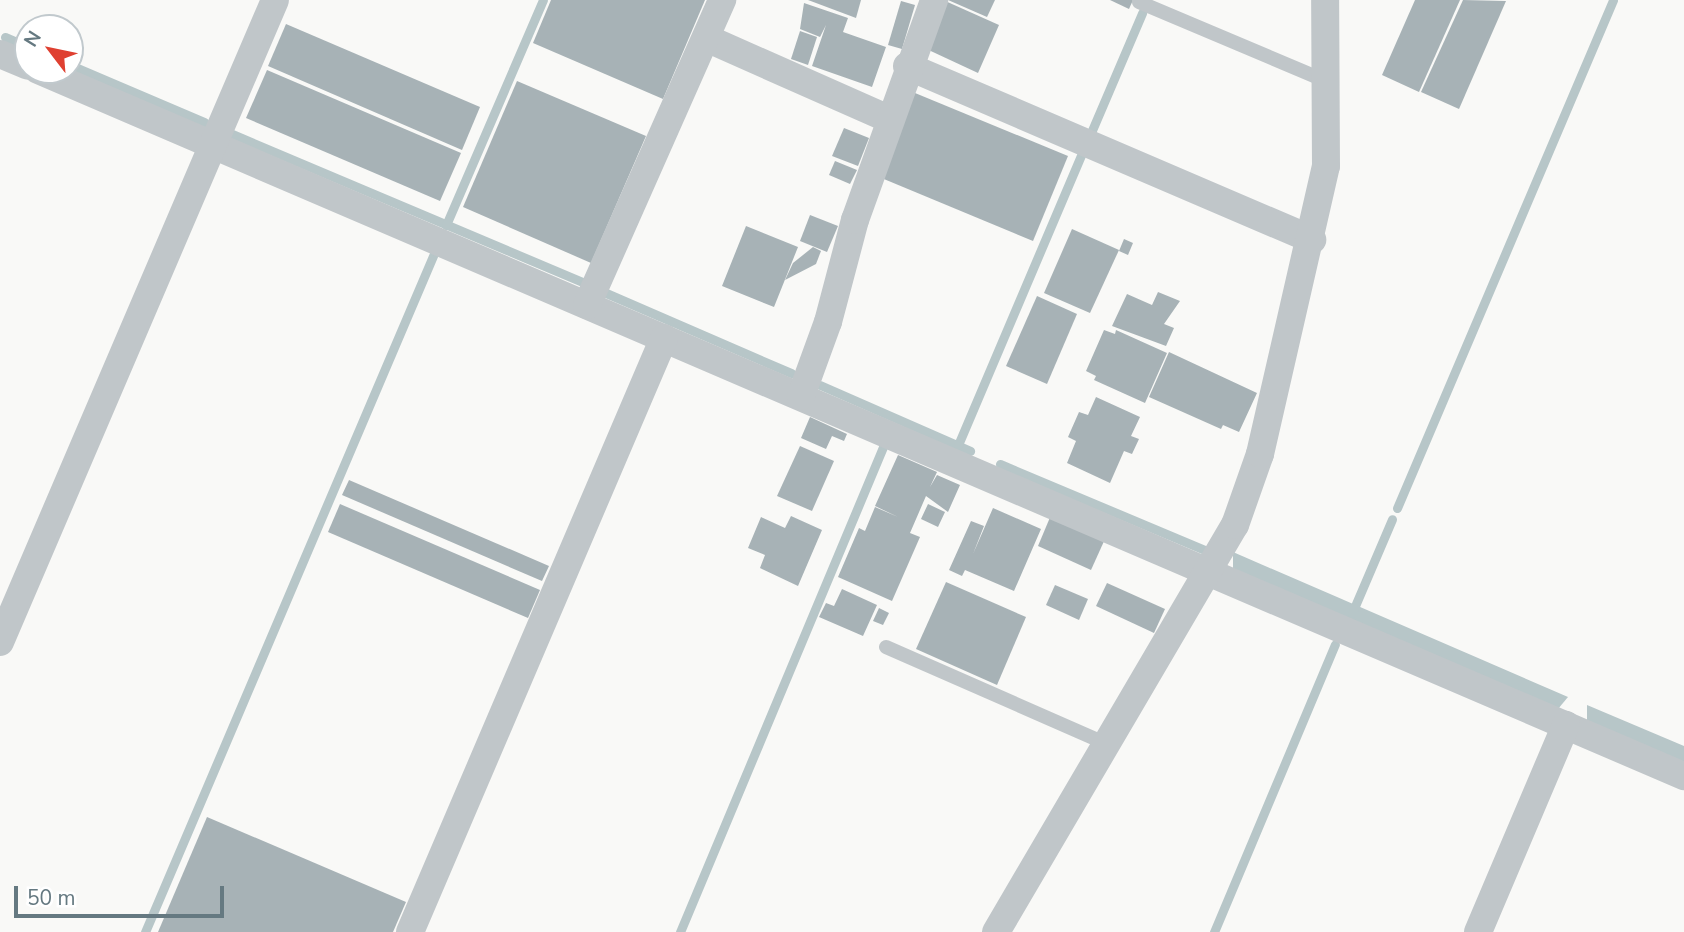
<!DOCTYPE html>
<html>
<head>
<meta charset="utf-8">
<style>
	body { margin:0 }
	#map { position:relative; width:1684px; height:932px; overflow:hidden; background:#f9f9f7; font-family:"Nunito Sans",sans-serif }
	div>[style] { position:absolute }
	.water>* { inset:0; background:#b7c6c8 }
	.stream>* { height:9px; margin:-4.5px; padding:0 4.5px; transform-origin:4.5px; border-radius:4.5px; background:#b7c6c8 }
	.building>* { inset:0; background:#a7b2b6 }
	.lane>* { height:14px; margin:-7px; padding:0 7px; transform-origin:7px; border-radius:7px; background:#c0c6c9 }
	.street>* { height:28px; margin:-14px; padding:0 14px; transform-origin:14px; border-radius:14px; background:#c0c6c9 }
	span { translate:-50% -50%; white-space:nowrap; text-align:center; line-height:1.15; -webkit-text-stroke:7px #fff; paint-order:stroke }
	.north { position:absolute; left:14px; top:14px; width:70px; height:70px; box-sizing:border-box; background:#fff; border:2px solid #c1c9cd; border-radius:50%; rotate:302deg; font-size:19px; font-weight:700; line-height:28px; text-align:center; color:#657981 }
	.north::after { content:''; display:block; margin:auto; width:24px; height:32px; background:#df4031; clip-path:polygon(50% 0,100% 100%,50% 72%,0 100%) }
	.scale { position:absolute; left:14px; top:886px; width:210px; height:32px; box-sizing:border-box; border:4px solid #657981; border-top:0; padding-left:9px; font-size:21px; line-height:24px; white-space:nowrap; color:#657981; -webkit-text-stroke:5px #fff; paint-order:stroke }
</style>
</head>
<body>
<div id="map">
	<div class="water">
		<i style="clip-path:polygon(1233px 552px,1568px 697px,1558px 709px,1233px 569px)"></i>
		<i style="clip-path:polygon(1587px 705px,1684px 746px,1684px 764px,1587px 722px)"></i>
	</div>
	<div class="stream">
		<i style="left:5px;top:37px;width:25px;rotate:23deg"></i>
		<i style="left:70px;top:65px;width:146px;rotate:23deg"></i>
		<i style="left:232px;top:134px;width:382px;rotate:22.9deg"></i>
		<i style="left:1090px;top:135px;width:133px;rotate:-66.9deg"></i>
		<i style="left:446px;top:225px;width:245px;rotate:-66.7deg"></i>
		<i style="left:606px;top:293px;width:202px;rotate:23.4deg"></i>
		<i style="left:820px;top:385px;width:164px;rotate:23.7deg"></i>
		<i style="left:958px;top:445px;width:317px;rotate:-67deg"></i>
		<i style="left:1000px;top:464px;width:225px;rotate:22.8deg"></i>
		<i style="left:1397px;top:508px;width:552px;rotate:-66.96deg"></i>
		<i style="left:1352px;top:613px;width:102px;rotate:-66.9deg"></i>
		<i style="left:145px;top:932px;width:740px;rotate:-66.93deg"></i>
		<i style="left:680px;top:932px;width:526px;rotate:-67.29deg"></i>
		<i style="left:1214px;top:932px;width:312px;rotate:-67.2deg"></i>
	</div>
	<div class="building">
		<i style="clip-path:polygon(551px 0,705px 0,663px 99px,533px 43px)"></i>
		<i style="clip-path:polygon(808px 0,861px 0,856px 18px)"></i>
		<i style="clip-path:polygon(943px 0,999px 25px,978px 73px,920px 46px)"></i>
		<i style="clip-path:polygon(948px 0,995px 0,987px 17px)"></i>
		<i style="clip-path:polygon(1110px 0,1133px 0,1129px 9px)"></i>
		<i style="clip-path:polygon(1415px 0,1460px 0,1419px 92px,1382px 75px)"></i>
		<i style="clip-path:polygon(1463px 0,1506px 1px,1459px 109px,1421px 92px)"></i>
		<i style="clip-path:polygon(901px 1px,915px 5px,902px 49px,888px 45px)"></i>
		<i style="clip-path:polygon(804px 3px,848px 18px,843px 32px,886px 47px,872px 87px,812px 66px,826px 25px,820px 37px,800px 29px)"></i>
		<i style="clip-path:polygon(286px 24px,480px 107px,462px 150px,268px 66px)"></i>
		<i style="clip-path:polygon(800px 31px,817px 37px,808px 65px,791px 59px)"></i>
		<i style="clip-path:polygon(267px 70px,461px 153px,440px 201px,246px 118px)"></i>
		<i style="clip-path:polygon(517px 81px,646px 136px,591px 263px,463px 207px)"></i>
		<i style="clip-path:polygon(915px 93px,1068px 156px,1033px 241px,879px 177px)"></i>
		<i style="clip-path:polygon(844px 128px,869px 138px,858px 166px,832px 156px)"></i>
		<i style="clip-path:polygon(835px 161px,857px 170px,850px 184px,829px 175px)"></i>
		<i style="clip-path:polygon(810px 215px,838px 226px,827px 252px,800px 241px)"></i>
		<i style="clip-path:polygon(746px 226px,798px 247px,774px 307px,722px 286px)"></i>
		<i style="clip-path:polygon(1072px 229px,1119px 250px,1090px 313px,1044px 293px)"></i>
		<i style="clip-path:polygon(1124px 239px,1133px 243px,1128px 255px,1119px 251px)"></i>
		<i style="clip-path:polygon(813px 247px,821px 251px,816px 264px,785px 280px,793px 263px)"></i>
		<i style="clip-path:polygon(1158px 292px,1180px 301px,1164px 324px,1174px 328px,1166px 346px,1112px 326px,1127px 294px,1152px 305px)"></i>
		<i style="clip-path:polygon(1037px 296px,1077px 314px,1047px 384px,1006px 366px)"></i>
		<i style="clip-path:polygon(1104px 330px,1115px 334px,1116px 330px,1167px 353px,1145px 403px,1094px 380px,1096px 376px,1086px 371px)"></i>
		<i style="clip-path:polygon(1169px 352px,1257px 393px,1239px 432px,1223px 425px,1221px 429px,1149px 397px)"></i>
		<i style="clip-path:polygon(1096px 397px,1140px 417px,1131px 436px,1139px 439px,1132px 454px,1124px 451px,1110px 483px,1067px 463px,1076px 441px,1068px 437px,1079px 412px,1088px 415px)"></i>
		<i style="clip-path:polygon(810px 417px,847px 434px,844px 441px,832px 436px,826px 449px,801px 438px)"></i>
		<i style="clip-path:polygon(800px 446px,834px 461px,812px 511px,777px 496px)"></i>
		<i style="clip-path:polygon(898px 455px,937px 472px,930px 487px,937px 475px,960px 485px,948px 512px,926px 496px,910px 533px,920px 537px,892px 601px,838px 577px,859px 528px,865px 531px,875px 507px,898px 517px,875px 506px)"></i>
		<i style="clip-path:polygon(349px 480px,549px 566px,542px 581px,342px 495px)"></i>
		<i style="clip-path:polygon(340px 504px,540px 590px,528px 618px,328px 532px)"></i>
		<i style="clip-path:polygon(928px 504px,945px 512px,938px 527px,921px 519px)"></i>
		<i style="clip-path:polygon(993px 508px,1041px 529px,1014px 591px,965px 570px,962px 576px,949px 570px,971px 521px,984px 526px,973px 554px)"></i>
		<i style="clip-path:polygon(1051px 515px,1105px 539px,1091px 570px,1038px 546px)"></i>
		<i style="clip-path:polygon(791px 516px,822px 530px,798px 586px,760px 568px,765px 555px,748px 548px,761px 517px,785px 528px)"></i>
		<i style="clip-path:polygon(946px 582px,1026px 617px,997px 685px,916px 649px)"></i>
		<i style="clip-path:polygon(1107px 583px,1165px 609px,1154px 633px,1096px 606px)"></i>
		<i style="clip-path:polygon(1055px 585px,1088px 599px,1079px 620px,1046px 605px)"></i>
		<i style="clip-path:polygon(842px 589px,877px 605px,863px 636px,819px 617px,826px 603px,834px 606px)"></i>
		<i style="clip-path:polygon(879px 608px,889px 613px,883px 625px,873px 621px)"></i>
		<i style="clip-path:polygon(207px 817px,406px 902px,393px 932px,158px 932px)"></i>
	</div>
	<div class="lane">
		<i style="left:1139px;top:2px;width:203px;rotate:22.9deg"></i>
		<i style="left:886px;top:647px;width:241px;rotate:23.7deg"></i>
	</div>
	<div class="street">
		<i style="left:706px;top:38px;width:200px;rotate:23.9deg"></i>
		<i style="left:0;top:54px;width:30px;rotate:23deg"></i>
		<i style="left:907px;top:66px;width:441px;rotate:23.2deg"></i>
		<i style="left:38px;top:70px;width:1791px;rotate:23.22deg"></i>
		<i style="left:587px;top:305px;width:334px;rotate:-66.1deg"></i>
		<i style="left:801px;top:396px;width:79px;rotate:-70deg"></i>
		<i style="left:828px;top:322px;width:106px;rotate:-75.2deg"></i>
		<i style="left:855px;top:220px;width:234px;rotate:-70.2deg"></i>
		<i style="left:0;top:642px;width:698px;rotate:-66.81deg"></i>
		<i style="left:410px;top:932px;width:646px;rotate:-66.85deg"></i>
		<i style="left:996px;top:932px;width:472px;rotate:-59.6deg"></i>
		<i style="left:1235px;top:525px;width:75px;rotate:-70.6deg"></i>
		<i style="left:1260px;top:454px;width:295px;rotate:-77.1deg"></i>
		<i style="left:1326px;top:166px;width:166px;rotate:-90.3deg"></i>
		<i style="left:1478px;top:932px;width:225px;rotate:-67deg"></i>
	</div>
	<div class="north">N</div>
	<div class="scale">50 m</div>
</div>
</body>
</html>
